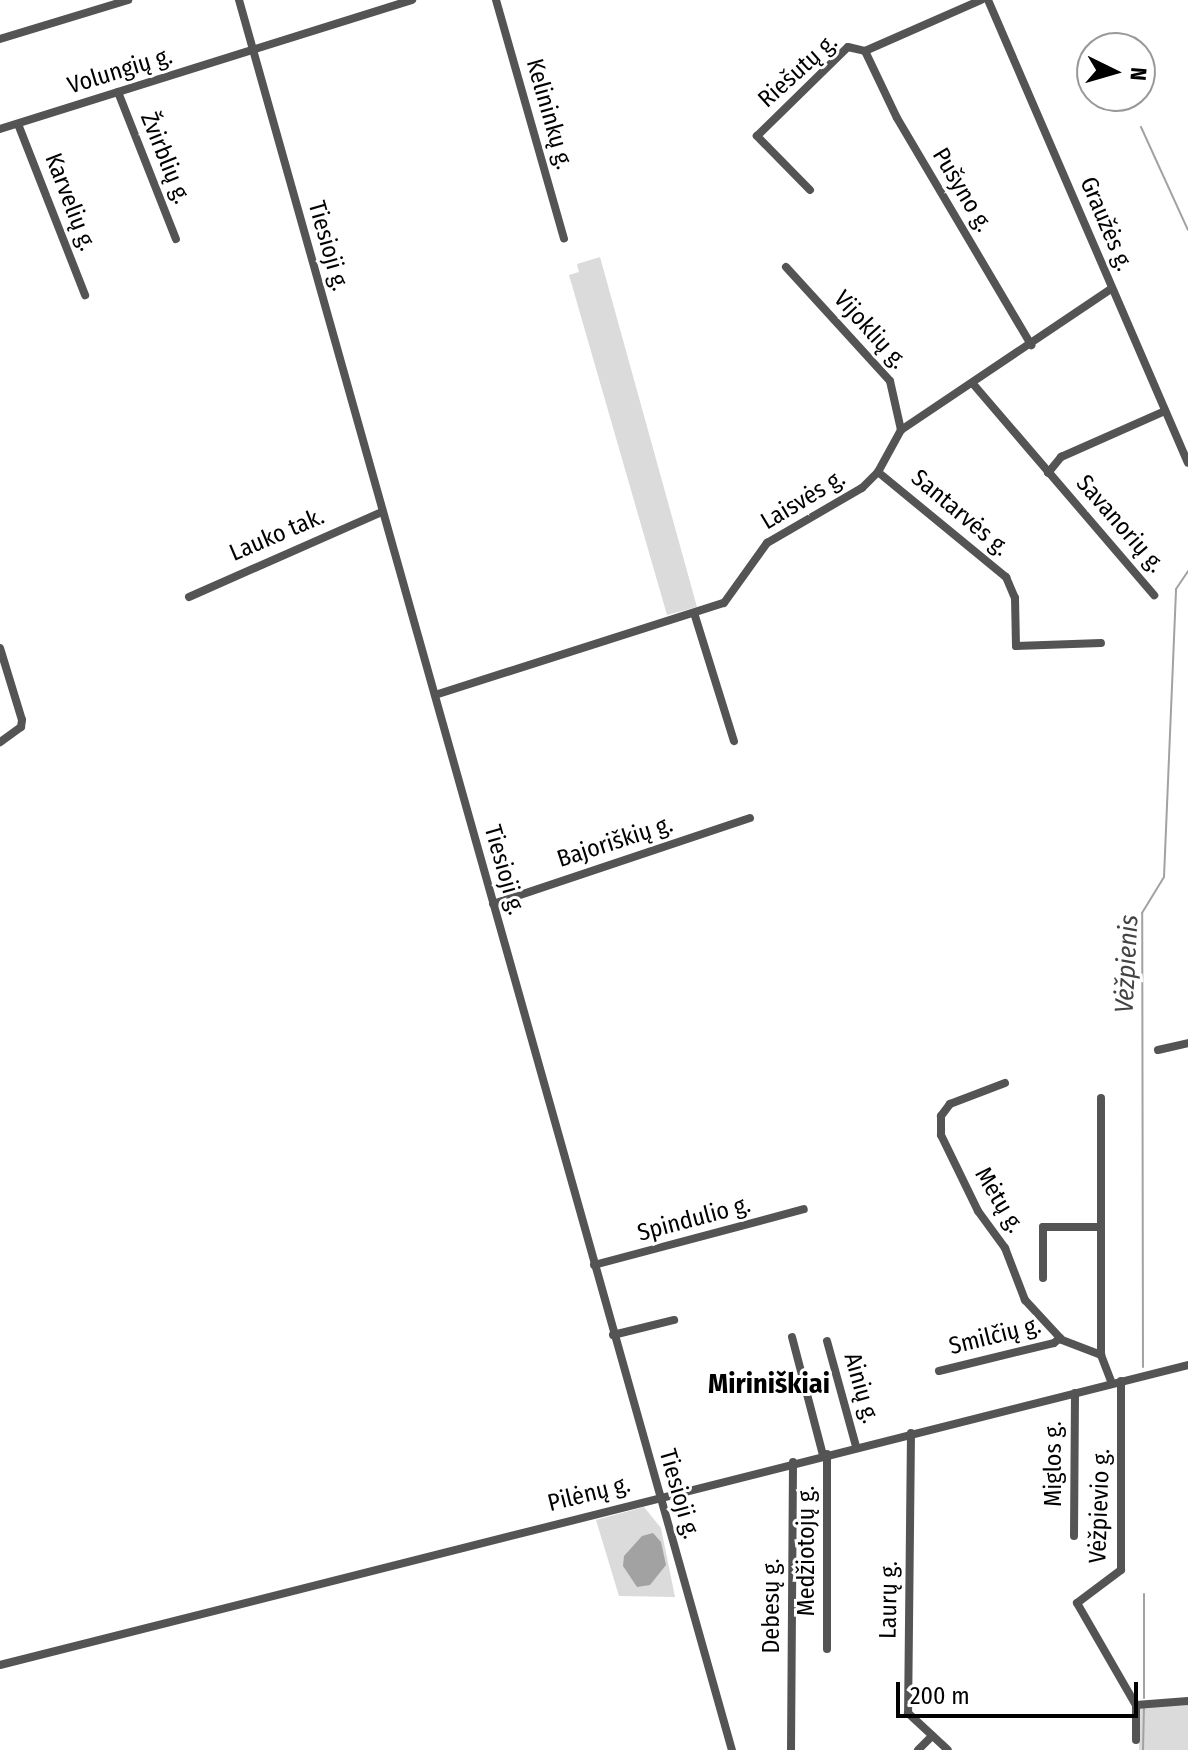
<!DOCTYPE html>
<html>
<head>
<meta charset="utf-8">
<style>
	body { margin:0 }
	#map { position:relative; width:1188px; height:1750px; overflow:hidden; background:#fff; font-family:"Fira Sans Condensed",sans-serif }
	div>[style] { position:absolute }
	.green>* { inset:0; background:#dbdbdb }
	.water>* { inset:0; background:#a2a2a2 }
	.stream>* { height:2px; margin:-1px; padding:0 1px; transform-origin:1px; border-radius:1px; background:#a2a2a2 }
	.minor>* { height:8px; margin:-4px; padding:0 4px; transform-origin:4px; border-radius:4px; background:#545454 }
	span { translate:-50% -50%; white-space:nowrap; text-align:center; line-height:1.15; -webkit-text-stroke:6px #fff; paint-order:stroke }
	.street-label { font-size:24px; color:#000 }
	.water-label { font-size:26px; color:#434343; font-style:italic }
	.quarter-label { font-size:28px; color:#000; font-weight:700 }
	.north { position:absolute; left:1076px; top:32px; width:80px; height:80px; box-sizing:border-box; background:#fff; border:2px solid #999; border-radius:50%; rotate:95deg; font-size:22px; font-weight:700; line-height:32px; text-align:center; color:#000 }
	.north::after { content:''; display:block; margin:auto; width:28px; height:36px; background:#000; clip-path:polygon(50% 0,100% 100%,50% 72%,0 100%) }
	.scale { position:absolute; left:896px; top:1682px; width:242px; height:36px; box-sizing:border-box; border:4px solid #000; border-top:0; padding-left:10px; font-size:24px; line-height:28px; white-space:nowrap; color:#000; -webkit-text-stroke:6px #fff; paint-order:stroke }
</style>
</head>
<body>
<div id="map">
	<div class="green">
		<i style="clip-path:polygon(600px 257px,697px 607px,667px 615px,569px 275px,579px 272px,577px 264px)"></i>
		<i style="clip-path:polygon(644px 1507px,661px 1528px,675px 1597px,619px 1596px,596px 1520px)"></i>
		<i style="clip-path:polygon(1188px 1705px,1188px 1750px,1139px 1750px,1139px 1706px)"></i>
	</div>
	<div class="water">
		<i style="clip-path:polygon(653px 1533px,661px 1542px,666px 1565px,650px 1585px,637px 1587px,623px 1566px,624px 1556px,642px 1536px)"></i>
	</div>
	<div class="stream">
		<i style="left:1141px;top:127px;width:113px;rotate:65.5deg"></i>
		<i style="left:1143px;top:1367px;width:454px;rotate:-90.1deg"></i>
		<i style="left:1142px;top:913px;width:42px;rotate:-58.6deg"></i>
		<i style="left:1164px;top:877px;width:288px;rotate:-87.6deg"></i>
		<i style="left:1176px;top:589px;width:22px;rotate:-56deg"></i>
		<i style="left:1144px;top:1594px;width:104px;rotate:90deg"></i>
		<i style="left:1143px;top:1750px;width:44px;rotate:-88.7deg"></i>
	</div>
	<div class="minor">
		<i style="left:239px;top:0;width:1818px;rotate:74.27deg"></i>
		<i style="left:496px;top:0;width:248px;rotate:74.1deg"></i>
		<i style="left:988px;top:0;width:504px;rotate:66.64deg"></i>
		<i style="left:0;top:39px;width:134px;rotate:-16.9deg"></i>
		<i style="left:865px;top:51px;width:74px;rotate:64.5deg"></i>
		<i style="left:897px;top:118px;width:264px;rotate:59.4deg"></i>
		<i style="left:118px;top:92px;width:158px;rotate:68.5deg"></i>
		<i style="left:18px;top:124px;width:184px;rotate:68.6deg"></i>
		<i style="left:0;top:129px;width:432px;rotate:-17.4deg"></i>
		<i style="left:810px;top:190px;width:76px;rotate:-134.5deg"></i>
		<i style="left:757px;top:136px;width:127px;rotate:-44.4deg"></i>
		<i style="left:848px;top:47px;width:17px;rotate:13deg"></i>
		<i style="left:865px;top:51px;width:127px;rotate:-23.7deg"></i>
		<i style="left:786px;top:267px;width:154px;rotate:47.6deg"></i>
		<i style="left:890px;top:381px;width:50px;rotate:77.3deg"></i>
		<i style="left:974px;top:385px;width:277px;rotate:49.4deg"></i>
		<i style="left:878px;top:472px;width:166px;rotate:39.4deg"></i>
		<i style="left:1006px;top:577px;width:23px;rotate:67deg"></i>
		<i style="left:1015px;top:598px;width:48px;rotate:88.8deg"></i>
		<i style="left:1016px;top:646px;width:85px;rotate:-2deg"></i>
		<i style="left:1048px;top:473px;width:21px;rotate:-51deg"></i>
		<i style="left:1061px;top:457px;width:114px;rotate:-23.9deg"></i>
		<i style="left:189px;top:597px;width:211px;rotate:-23.8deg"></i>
		<i style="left:695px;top:616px;width:131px;rotate:72.7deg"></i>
		<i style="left:0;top:648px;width:75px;rotate:73deg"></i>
		<i style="left:22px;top:720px;width:7px;rotate:98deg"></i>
		<i style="left:21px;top:727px;width:26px;rotate:144deg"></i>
		<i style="left:435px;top:695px;width:303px;rotate:-17.7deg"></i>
		<i style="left:724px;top:603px;width:74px;rotate:-54.4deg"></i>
		<i style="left:767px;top:543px;width:110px;rotate:-30.1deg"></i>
		<i style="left:862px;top:488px;width:23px;rotate:-45deg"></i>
		<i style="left:878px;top:472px;width:48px;rotate:-61.3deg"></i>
		<i style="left:901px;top:430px;width:254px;rotate:-33.9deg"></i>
		<i style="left:493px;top:904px;width:271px;rotate:-18.5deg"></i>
		<i style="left:1158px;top:1050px;width:31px;rotate:-13deg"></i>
		<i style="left:1005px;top:1083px;width:59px;rotate:159.1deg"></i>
		<i style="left:950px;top:1104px;width:15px;rotate:127deg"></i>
		<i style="left:941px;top:1116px;width:19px;rotate:90deg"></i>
		<i style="left:941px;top:1135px;width:85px;rotate:64deg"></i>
		<i style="left:978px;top:1211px;width:46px;rotate:53.9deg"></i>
		<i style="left:1005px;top:1248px;width:56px;rotate:69deg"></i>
		<i style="left:1025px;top:1300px;width:54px;rotate:47.2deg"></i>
		<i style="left:1062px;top:1340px;width:42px;rotate:21deg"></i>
		<i style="left:1101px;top:1355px;width:30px;rotate:69deg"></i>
		<i style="left:1101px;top:1098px;width:257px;rotate:90deg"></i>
		<i style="left:594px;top:1265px;width:217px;rotate:-14.9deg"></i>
		<i style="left:1043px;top:1278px;width:51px;rotate:-90deg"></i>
		<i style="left:1043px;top:1227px;width:58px"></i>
		<i style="left:613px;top:1335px;width:63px;rotate:-13.8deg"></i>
		<i style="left:792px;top:1337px;width:122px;rotate:75.3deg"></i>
		<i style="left:827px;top:1341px;width:109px;rotate:74.6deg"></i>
		<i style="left:939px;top:1371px;width:118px;rotate:-13.7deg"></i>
		<i style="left:1054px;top:1343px;width:8px;rotate:-40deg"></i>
		<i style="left:1121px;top:1381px;width:189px;rotate:90deg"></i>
		<i style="left:1121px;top:1570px;width:55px;rotate:143.1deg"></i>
		<i style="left:1077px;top:1603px;width:118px;rotate:60deg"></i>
		<i style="left:1136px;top:1705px;width:35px;rotate:90deg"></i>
		<i style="left:911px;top:1433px;width:280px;rotate:90.6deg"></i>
		<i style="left:908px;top:1713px;width:54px;rotate:42.8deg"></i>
		<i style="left:1074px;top:1536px;width:143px;rotate:-89.6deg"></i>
		<i style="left:827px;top:1649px;width:195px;rotate:-90deg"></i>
		<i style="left:0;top:1665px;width:1225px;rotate:-14.17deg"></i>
		<i style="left:1136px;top:1705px;width:52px;rotate:-4.4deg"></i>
		<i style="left:791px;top:1750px;width:288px;rotate:-89.6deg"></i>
		<i style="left:918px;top:1750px;width:20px;rotate:-45deg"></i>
	</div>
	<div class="street-label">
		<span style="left:120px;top:71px;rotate:-17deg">Volungių g.</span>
		<span style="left:798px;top:71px;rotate:-42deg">Riešutų g.</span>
		<span style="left:549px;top:114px;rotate:74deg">Kelininkų g.</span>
		<span style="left:165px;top:158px;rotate:68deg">Žvirblių g.</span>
		<span style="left:962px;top:190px;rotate:59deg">Pušyno g.</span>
		<span style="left:70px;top:202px;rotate:69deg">Karvelių g.</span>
		<span style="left:1106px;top:224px;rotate:67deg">Graužės g.</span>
		<span style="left:328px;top:246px;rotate:74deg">Tiesioji g.</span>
		<span style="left:870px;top:330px;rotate:48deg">Vijoklių g.</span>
		<span style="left:803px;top:500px;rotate:-31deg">Laisvės g.</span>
		<span style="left:960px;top:513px;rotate:40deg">Santarvės g.</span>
		<span style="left:1120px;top:524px;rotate:49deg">Savanorių g.</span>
		<span style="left:277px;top:535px;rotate:-23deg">Lauko tak.</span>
		<span style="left:615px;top:842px;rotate:-18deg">Bajoriškių g.</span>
		<span style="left:504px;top:870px;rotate:74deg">Tiesioji g.</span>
		<span style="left:999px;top:1200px;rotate:59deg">Mėtų g.</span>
		<span style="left:694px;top:1219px;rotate:-15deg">Spindulio g.</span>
		<span style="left:995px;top:1336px;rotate:-14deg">Smilčių g.</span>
		<span style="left:861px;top:1388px;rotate:74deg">Ainių g.</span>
		<span style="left:1054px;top:1464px;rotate:-90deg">Miglos g.</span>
		<span style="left:589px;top:1494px;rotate:-14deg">Pilėnų g.</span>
		<span style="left:679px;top:1494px;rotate:74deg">Tiesioji g.</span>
		<span style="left:1100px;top:1506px;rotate:-88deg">Vėžpievio g.</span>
		<span style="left:807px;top:1551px;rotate:-90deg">Medžiotojų g.</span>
		<span style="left:889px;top:1600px;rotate:-89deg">Laurų g.</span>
		<span style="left:772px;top:1606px;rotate:-90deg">Debesų g.</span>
	</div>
	<div class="water-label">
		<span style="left:1127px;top:964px;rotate:-87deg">Vėžpienis</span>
	</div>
	<div class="quarter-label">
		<span style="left:769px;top:1384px">Miriniškiai</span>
	</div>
	<div class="north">N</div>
	<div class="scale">200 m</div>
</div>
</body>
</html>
